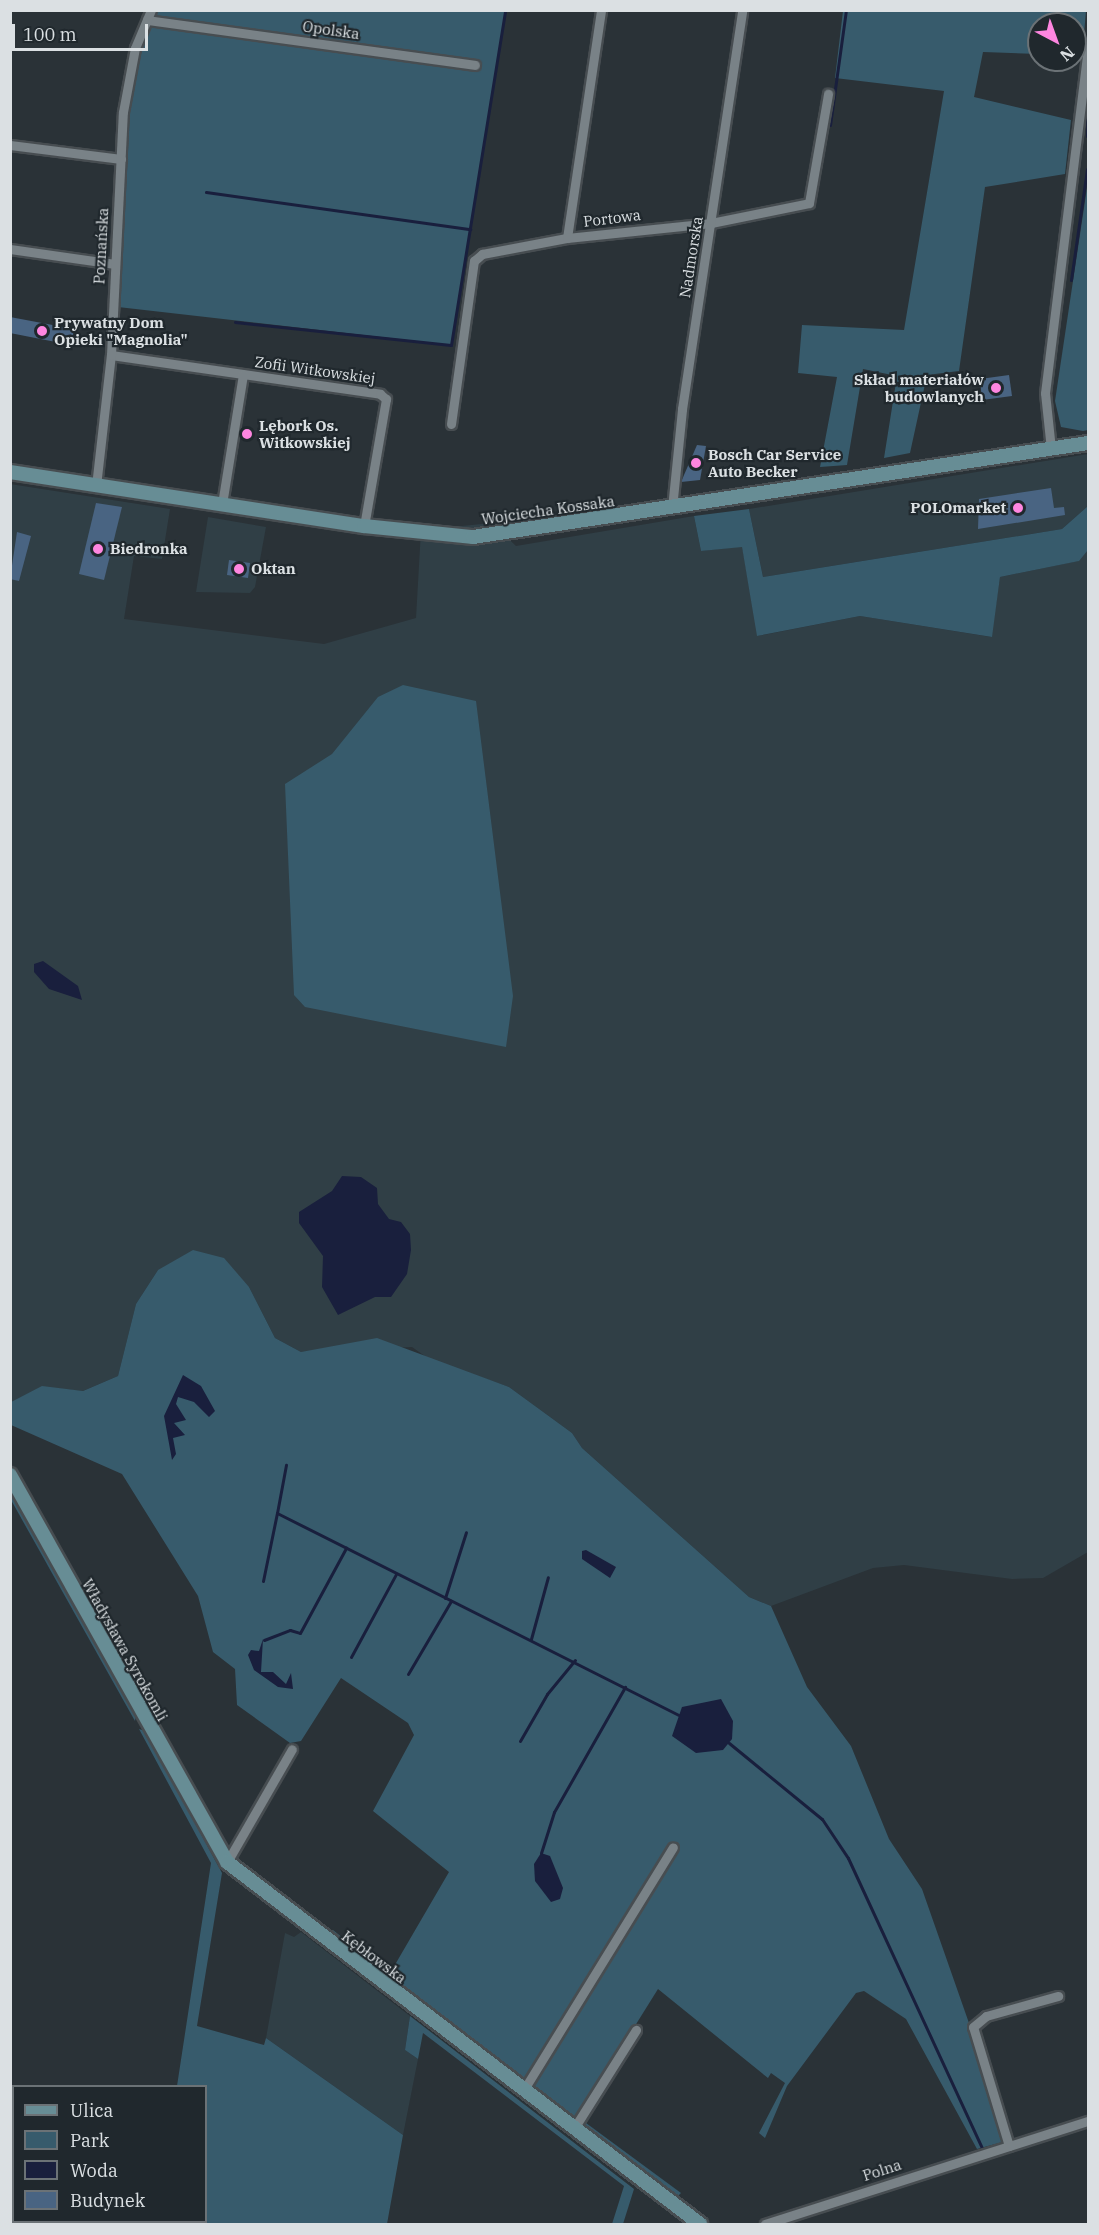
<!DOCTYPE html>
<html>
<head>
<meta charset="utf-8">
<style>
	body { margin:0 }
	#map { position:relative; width:1099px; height:2235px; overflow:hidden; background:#2a3237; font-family:"IBM Plex Serif",serif }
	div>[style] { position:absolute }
	.built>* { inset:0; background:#303f46 }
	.green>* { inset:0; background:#375b6c }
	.water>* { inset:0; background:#191f3d }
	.stream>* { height:3px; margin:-1.5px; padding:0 1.5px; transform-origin:1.5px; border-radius:1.5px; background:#191f3d }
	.building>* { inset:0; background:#496482 }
	.roads { filter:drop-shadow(2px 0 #474d51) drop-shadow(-2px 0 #474d51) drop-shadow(0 2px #474d51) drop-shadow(0 -2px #474d51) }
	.street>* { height:9px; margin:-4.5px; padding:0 4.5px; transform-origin:4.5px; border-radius:4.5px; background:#798287 }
	.secondary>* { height:14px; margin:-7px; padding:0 7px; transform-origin:7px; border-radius:7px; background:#678d95 }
	.dots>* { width:16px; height:16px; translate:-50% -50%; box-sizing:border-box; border:3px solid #20282d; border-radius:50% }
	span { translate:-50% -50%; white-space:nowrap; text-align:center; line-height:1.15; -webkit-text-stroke:4.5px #20282d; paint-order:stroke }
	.street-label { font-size:15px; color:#dbe0e3 }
	.poi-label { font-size:15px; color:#dbe0e3; font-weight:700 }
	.left { translate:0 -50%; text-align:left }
	.right { translate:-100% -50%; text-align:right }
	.frame { position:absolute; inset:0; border:12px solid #dbe0e3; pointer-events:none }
	.legend { position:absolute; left:12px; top:2085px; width:195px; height:138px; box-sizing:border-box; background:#20282d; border:2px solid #6b7276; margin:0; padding:8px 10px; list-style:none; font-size:18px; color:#dbe0e3 }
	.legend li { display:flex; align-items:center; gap:12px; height:30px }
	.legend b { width:30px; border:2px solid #6b7276 }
	.north { position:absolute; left:1027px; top:12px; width:60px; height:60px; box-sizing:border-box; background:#20282d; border:2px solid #6b7276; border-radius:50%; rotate:139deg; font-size:16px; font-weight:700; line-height:24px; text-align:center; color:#dbe0e3 }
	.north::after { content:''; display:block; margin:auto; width:21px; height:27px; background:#fe86e0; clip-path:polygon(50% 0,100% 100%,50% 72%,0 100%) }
	.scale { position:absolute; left:12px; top:24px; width:136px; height:27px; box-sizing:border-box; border:3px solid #dbe0e3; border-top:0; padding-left:8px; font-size:18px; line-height:21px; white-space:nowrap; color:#dbe0e3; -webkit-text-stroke:4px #20282d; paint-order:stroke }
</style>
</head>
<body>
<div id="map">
	<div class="built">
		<i style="clip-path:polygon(1088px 454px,1088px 506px,1062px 529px,763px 577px,749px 509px)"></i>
		<i style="clip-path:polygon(10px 484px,170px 509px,162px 559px,134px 556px,124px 619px,324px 644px,416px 618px,421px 530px,492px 523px,516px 546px,694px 516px,701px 551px,742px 546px,758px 636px,860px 616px,991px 637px,1000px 577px,1078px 561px,1088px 550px,1088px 1552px,1043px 1578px,1012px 1579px,904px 1565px,873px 1568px,771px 1606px,749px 1597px,582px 1448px,572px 1433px,509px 1387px,429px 1359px,412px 1347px,301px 1352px,275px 1338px,249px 1287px,158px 1270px,136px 1304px,118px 1376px,83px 1391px,42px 1387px,11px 1402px)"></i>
		<i style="clip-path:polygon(208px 517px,266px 527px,255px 587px,250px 593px,196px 592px)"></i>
		<i style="clip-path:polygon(301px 1932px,410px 2016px,405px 2050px,418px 2059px,403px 2135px,266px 2038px,285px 1933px,294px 1937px)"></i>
	</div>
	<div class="green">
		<i style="clip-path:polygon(156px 11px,505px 11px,451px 345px,118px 307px,129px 112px,143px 41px)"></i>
		<i style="clip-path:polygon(843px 11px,1086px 11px,1082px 56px,1075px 56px,1075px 24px,1039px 24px,1039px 54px,983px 52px,974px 97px,1071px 120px,1065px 174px,985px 187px,959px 371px,927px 375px,910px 453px,884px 458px,897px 376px,863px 369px,847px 465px,820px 467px,837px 377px,798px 373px,802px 325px,904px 330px,944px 91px,835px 78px)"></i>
		<i style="clip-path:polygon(1088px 181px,1088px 430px,1083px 431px,1061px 427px,1055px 401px)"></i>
		<i style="clip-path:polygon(1088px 506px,1088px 550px,1079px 561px,1000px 577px,992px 637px,860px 616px,757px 636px,742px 547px,701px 551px,694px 516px,749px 509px,763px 577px,1062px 529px)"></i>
		<i style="clip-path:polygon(403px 685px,476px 701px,513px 996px,506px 1047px,305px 1007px,294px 995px,285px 784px,332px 754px,378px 697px)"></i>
		<i style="clip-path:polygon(193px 1250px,224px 1258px,249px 1287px,275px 1338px,301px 1352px,377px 1338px,509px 1387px,572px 1433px,582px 1448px,749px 1597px,771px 1606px,807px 1687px,851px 1746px,889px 1839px,922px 1889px,1010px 2140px,977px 2149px,906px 2019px,864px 1991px,856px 1993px,787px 2086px,765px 2138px,759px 2133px,785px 2083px,771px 2073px,768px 2078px,658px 1989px,575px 2122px,330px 1935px,333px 1930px,389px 1975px,449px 1872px,373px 1811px,414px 1735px,408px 1723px,341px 1678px,301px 1741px,290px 1743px,237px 1705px,235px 1669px,213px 1652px,198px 1596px,122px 1474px,11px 1425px,11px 1402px,42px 1386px,83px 1391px,118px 1376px,136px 1304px,158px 1270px)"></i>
		<i style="clip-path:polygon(10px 1487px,136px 1716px,135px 1721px,11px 1500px)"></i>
		<i style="clip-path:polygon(139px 1729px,145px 1731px,222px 1873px,197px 2026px,264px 2045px,266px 2038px,403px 2135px,387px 2224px,11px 2224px,11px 2195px,14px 2222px,206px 2222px,206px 2086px,177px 2086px,211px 1863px)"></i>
		<i style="clip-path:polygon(410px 2016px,634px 2189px,623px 2224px,612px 2224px,624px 2186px,423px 2033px,418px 2059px,405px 2050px)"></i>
		<i style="clip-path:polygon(586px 2123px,681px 2193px,678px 2196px,582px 2126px)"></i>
	</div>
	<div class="water">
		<i style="clip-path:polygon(43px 961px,78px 986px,82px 1000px,49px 989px,34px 972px,34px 964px)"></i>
		<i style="clip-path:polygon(342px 1176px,361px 1177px,377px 1188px,378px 1204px,389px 1219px,401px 1222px,410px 1234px,411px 1250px,407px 1274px,391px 1297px,375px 1297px,338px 1315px,322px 1287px,323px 1256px,299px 1223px,299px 1212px,332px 1191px)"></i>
		<i style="clip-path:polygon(183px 1375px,201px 1386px,215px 1411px,209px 1417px,194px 1402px,178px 1397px,176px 1404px,186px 1420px,174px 1423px,185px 1435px,173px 1438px,176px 1454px,172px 1460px,164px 1416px)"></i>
		<i style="clip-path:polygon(586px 1550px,616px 1567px,610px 1578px,582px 1559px,582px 1551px)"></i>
		<i style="clip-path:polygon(263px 1639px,261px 1672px,273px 1672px,286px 1684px,291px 1673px,293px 1689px,278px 1687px,254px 1670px,248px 1655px,251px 1650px,259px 1651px)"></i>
		<i style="clip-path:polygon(721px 1699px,733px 1721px,732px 1739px,723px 1750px,696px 1753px,672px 1736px,682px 1707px)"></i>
		<i style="clip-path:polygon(541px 1853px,550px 1856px,563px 1888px,560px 1899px,551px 1902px,535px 1881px,534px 1864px)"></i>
	</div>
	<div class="stream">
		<i style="left:830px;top:125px;width:116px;rotate:-82.1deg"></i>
		<i style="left:1087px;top:136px;width:36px;rotate:-88deg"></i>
		<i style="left:206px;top:192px;width:267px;rotate:8deg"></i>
		<i style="left:1071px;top:280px;width:112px;rotate:-81.8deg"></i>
		<i style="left:235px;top:322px;width:217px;rotate:6.1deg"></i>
		<i style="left:451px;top:345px;width:339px;rotate:-80.8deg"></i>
		<i style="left:277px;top:1513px;width:49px;rotate:-79.4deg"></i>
		<i style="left:263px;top:1581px;width:69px;rotate:-78.4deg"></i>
		<i style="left:277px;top:1513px;width:449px;rotate:26.7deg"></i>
		<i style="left:445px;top:1598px;width:69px;rotate:-72.3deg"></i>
		<i style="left:531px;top:1639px;width:64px;rotate:-74.7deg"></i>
		<i style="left:264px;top:1640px;width:28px;rotate:-21deg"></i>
		<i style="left:290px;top:1630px;width:10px;rotate:17deg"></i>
		<i style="left:300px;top:1633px;width:97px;rotate:-61.6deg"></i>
		<i style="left:351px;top:1657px;width:94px;rotate:-61.5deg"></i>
		<i style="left:408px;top:1674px;width:85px;rotate:-59.5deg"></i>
		<i style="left:520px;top:1741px;width:54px;rotate:-60.1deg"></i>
		<i style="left:547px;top:1694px;width:44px;rotate:-50.5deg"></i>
		<i style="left:729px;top:1743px;width:120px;rotate:39.3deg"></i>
		<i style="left:822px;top:1819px;width:47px;rotate:56.3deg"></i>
		<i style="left:848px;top:1858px;width:319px;rotate:65.2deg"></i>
		<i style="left:541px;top:1853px;width:43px;rotate:-72.4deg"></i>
		<i style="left:554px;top:1812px;width:144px;rotate:-60.4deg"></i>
	</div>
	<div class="building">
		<i style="clip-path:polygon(10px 317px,74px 329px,71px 345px,10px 333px)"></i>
		<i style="clip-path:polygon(1009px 375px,1012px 396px,982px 400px,980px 379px)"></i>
		<i style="clip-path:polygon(697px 445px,706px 446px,700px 480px,681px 482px)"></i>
		<i style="clip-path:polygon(1051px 488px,1054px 508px,1064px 507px,1065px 515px,978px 529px,979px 499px)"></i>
		<i style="clip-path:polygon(96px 503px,122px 507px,104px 580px,79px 574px)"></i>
		<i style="clip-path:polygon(17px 532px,31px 536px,19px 581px,10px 579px)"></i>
		<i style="clip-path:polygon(229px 560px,250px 563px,248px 578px,227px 575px)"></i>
	</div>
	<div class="roads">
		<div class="street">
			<i style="left:147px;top:20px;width:331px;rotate:7.8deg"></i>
			<i style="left:10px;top:145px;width:112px;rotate:7.2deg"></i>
			<i style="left:567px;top:238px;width:231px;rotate:-81.5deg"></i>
			<i style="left:10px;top:249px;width:106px;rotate:8.1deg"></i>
			<i style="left:111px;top:355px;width:272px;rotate:8.2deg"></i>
			<i style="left:380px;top:394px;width:8px;rotate:40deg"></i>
			<i style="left:386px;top:399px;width:129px;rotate:99.8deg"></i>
			<i style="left:451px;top:424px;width:165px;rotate:-82deg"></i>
			<i style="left:474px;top:261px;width:11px;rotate:-41deg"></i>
			<i style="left:482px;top:254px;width:86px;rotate:-10.7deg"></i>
			<i style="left:567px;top:238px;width:145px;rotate:-5.9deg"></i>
			<i style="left:711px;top:223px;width:100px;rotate:-11.5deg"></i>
			<i style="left:809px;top:203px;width:111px;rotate:-80.1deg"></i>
			<i style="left:1051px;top:449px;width:56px;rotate:-96.1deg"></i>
			<i style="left:1045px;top:393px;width:348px;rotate:-82.9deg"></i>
			<i style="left:96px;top:486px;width:132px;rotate:-83.5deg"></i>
			<i style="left:111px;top:355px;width:243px;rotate:-87.2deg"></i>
			<i style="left:123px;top:112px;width:65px;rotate:-79.4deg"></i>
			<i style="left:135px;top:48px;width:41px;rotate:-67.2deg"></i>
			<i style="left:222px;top:504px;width:131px;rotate:-80.8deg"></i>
			<i style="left:672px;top:508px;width:100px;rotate:-84.2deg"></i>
			<i style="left:682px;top:409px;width:403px;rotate:-81.4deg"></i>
			<i style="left:227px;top:1862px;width:130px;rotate:-60.1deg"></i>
			<i style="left:523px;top:2091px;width:286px;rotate:-58.4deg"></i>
			<i style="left:10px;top:2112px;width:4px"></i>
			<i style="left:578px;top:2122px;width:109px;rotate:-57.8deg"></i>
			<i style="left:1009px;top:2146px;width:124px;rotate:-106.8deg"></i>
			<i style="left:973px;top:2027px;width:17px;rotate:-40deg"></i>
			<i style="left:986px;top:2016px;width:75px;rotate:-15.5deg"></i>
			<i style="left:765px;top:2224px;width:339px;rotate:-17.7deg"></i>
		</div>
		<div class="secondary">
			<i style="left:10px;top:472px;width:358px;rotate:8.7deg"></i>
			<i style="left:364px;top:526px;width:110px;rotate:5.8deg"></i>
			<i style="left:473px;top:537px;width:622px;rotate:-8.69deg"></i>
			<i style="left:10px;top:1475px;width:444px;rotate:60.7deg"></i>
			<i style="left:227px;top:1862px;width:596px;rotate:37.43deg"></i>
		</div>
	</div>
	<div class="dots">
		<i style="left:42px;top:331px;background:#fe86e0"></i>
		<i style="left:996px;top:388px;background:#fe86e0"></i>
		<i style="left:247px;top:434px;background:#fe86e0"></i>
		<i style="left:696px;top:463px;background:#fe86e0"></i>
		<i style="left:1018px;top:508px;background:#fe86e0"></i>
		<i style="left:98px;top:549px;background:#fe86e0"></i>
		<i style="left:239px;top:569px;background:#fe86e0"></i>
	</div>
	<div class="street-label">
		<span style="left:331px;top:30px;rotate:8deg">Opolska</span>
		<span style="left:612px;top:218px;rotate:-7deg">Portowa</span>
		<span style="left:101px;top:246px;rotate:-87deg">Poznańska</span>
		<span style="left:691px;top:257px;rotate:-81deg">Nadmorska</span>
		<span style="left:315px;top:370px;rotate:8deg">Zofii Witkowskiej</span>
		<span style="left:548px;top:510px;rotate:-8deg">Wojciecha Kossaka</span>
		<span style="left:125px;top:1650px;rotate:61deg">Władysława Syrokomli</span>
		<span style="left:374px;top:1957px;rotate:37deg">Kębłowska</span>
		<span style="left:882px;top:2170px;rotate:-18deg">Polna</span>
	</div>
	<div class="poi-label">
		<span class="left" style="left:54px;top:331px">Prywatny Dom<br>Opieki "Magnolia"</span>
		<span class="right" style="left:984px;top:388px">Skład materiałów<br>budowlanych</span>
		<span class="left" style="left:259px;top:434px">Lębork Os.<br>Witkowskiej</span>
		<span class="left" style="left:708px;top:463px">Bosch Car Service<br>Auto Becker</span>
		<span class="right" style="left:1006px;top:508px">POLOmarket</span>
		<span class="left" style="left:110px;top:549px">Biedronka</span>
		<span class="left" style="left:251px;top:569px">Oktan</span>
	</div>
	<div class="frame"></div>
	<ul class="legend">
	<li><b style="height:8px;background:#678d95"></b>Ulica</li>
	<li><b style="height:16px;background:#375b6c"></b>Park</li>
	<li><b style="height:16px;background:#191f3d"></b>Woda</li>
	<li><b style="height:16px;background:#496482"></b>Budynek</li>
	</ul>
	<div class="north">N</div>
	<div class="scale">100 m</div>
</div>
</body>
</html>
